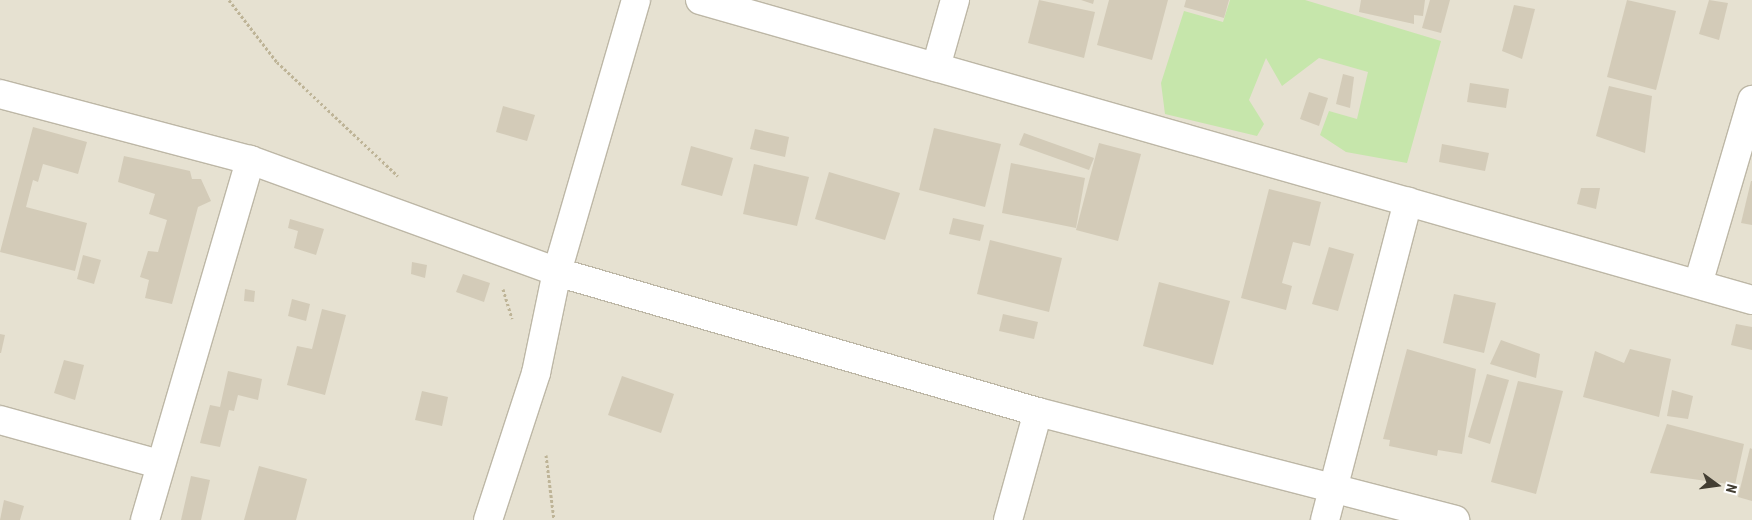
<!DOCTYPE html>
<html>
<head>
<meta charset="utf-8">
<style>
	body { margin:0 }
	#map { position:relative; width:1752px; height:520px; overflow:hidden; background:#f2eee3; font-family:"Roboto Condensed",sans-serif }
	div>[style] { position:absolute }
	.residential>* { inset:0; background:#e6e1d1 }
	.green>* { inset:0; background:#c6e6ab }
	.building>* { inset:0; background:#d3cbb8 }
	.path>* { height:3px; margin-top:-1.5px; transform-origin:0; background:repeating-linear-gradient(90deg,#beb497 0 2.5px,transparent 0 5px) }
	.roads { filter:drop-shadow(1px 0 #bdb7a6) drop-shadow(-1px 0 #bdb7a6) drop-shadow(0 1px #bdb7a6) drop-shadow(0 -1px #bdb7a6) }
	.minor>* { height:28px; margin:-14px; padding:0 14px; transform-origin:14px; border-radius:14px; background:#fff }
	span { translate:-50% -50%; white-space:nowrap; text-align:center; line-height:1.15; -webkit-text-stroke:4.5px #fff; paint-order:stroke }
	.north { position:absolute; left:1692px; top:460px; width:50px; height:50px; -webkit-text-stroke:4px #fff; paint-order:stroke; rotate:104deg; font-size:14px; font-weight:700; line-height:20px; text-align:center; color:#433e33 }
	.north::after { content:''; display:block; margin:auto; width:18px; height:22px; background:#433e33; clip-path:polygon(50% 0,100% 100%,50% 72%,0 100%) }
</style>
</head>
<body>
<div id="map">
	<div class="residential">
		<i style="clip-path:polygon(0 0,1752px 0,1752px 520px,0 520px)"></i>
	</div>
	<div class="green">
		<i style="clip-path:polygon(1230px 0,1305px 0,1441px 41px,1407px 163px,1346px 152px,1320px 135px,1329px 111px,1357px 119px,1368px 72px,1319px 58px,1282px 86px,1266px 58px,1249px 100px,1264px 124px,1257px 136px,1165px 114px,1161px 83px,1184px 11px,1223px 22px)"></i>
	</div>
	<div class="building">
		<i style="clip-path:polygon(1039px 0,1095px 12px,1084px 58px,1028px 43px)"></i>
		<i style="clip-path:polygon(1081px 0,1094px 0,1093px 4px)"></i>
		<i style="clip-path:polygon(1109px 0,1168px 0,1152px 60px,1097px 45px)"></i>
		<i style="clip-path:polygon(1186px 0,1229px 0,1224px 18px,1184px 7px)"></i>
		<i style="clip-path:polygon(1361px 0,1425px 0,1423px 16px,1414px 15px,1414px 24px,1359px 12px)"></i>
		<i style="clip-path:polygon(1430px 0,1450px 0,1441px 33px,1422px 28px)"></i>
		<i style="clip-path:polygon(1627px 0,1676px 11px,1656px 90px,1607px 77px)"></i>
		<i style="clip-path:polygon(1709px 0,1728px 3px,1719px 40px,1699px 34px)"></i>
		<i style="clip-path:polygon(1514px 5px,1535px 9px,1522px 59px,1502px 51px)"></i>
		<i style="clip-path:polygon(1343px 74px,1354px 77px,1350px 108px,1336px 104px)"></i>
		<i style="clip-path:polygon(1470px 83px,1509px 89px,1506px 108px,1467px 102px)"></i>
		<i style="clip-path:polygon(1609px 86px,1652px 96px,1645px 153px,1596px 136px)"></i>
		<i style="clip-path:polygon(1309px 92px,1328px 98px,1319px 126px,1300px 119px)"></i>
		<i style="clip-path:polygon(503px 106px,535px 115px,527px 141px,496px 132px)"></i>
		<i style="clip-path:polygon(33px 127px,87px 142px,78px 174px,43px 164px,38px 182px,33px 180px,26px 207px,87px 223px,75px 271px,0 252px)"></i>
		<i style="clip-path:polygon(934px 128px,1001px 144px,985px 207px,919px 190px)"></i>
		<i style="clip-path:polygon(755px 129px,789px 137px,785px 157px,750px 149px)"></i>
		<i style="clip-path:polygon(1024px 133px,1094px 158px,1089px 170px,1019px 145px)"></i>
		<i style="clip-path:polygon(1099px 143px,1141px 154px,1118px 241px,1076px 230px)"></i>
		<i style="clip-path:polygon(1442px 144px,1489px 153px,1485px 171px,1439px 162px)"></i>
		<i style="clip-path:polygon(691px 146px,733px 158px,722px 196px,681px 185px)"></i>
		<i style="clip-path:polygon(124px 156px,190px 171px,192px 179px,201px 179px,211px 201px,198px 207px,172px 304px,145px 298px,149px 280px,140px 277px,148px 251px,158px 252px,167px 220px,149px 214px,155px 194px,118px 182px)"></i>
		<i style="clip-path:polygon(1011px 163px,1085px 178px,1076px 228px,1002px 213px)"></i>
		<i style="clip-path:polygon(754px 164px,809px 177px,797px 226px,743px 214px)"></i>
		<i style="clip-path:polygon(829px 172px,900px 193px,885px 240px,815px 219px)"></i>
		<i style="clip-path:polygon(1751px 181px,1752px 181px,1752px 225px,1741px 223px)"></i>
		<i style="clip-path:polygon(1581px 188px,1600px 188px,1596px 209px,1577px 204px)"></i>
		<i style="clip-path:polygon(1269px 189px,1321px 202px,1310px 246px,1293px 242px,1282px 283px,1292px 286px,1286px 310px,1241px 298px)"></i>
		<i style="clip-path:polygon(953px 218px,984px 225px,980px 241px,949px 234px)"></i>
		<i style="clip-path:polygon(290px 219px,324px 229px,316px 255px,294px 248px,298px 231px,288px 228px)"></i>
		<i style="clip-path:polygon(990px 240px,1062px 258px,1049px 312px,977px 294px)"></i>
		<i style="clip-path:polygon(1329px 247px,1354px 254px,1338px 311px,1312px 304px)"></i>
		<i style="clip-path:polygon(83px 255px,101px 260px,94px 284px,77px 279px)"></i>
		<i style="clip-path:polygon(412px 262px,427px 265px,425px 278px,411px 274px)"></i>
		<i style="clip-path:polygon(463px 274px,490px 283px,484px 302px,456px 292px)"></i>
		<i style="clip-path:polygon(1159px 282px,1230px 301px,1213px 365px,1143px 346px)"></i>
		<i style="clip-path:polygon(245px 289px,255px 291px,254px 302px,244px 301px)"></i>
		<i style="clip-path:polygon(1454px 294px,1496px 303px,1484px 353px,1443px 343px)"></i>
		<i style="clip-path:polygon(292px 299px,310px 304px,306px 321px,288px 316px)"></i>
		<i style="clip-path:polygon(322px 309px,346px 315px,325px 395px,287px 385px,297px 346px,312px 349px)"></i>
		<i style="clip-path:polygon(1003px 314px,1038px 322px,1034px 339px,999px 331px)"></i>
		<i style="clip-path:polygon(1736px 324px,1752px 327px,1752px 350px,1731px 345px)"></i>
		<i style="clip-path:polygon(0 334px,5px 335px,1px 353px,0 353px)"></i>
		<i style="clip-path:polygon(1501px 340px,1540px 354px,1536px 378px,1490px 364px)"></i>
		<i style="clip-path:polygon(1407px 349px,1476px 369px,1462px 454px,1438px 450px,1437px 456px,1389px 446px,1390px 440px,1383px 439px)"></i>
		<i style="clip-path:polygon(1630px 349px,1671px 359px,1659px 417px,1583px 397px,1595px 351px,1624px 363px)"></i>
		<i style="clip-path:polygon(64px 360px,84px 365px,75px 400px,54px 393px)"></i>
		<i style="clip-path:polygon(228px 371px,262px 379px,258px 400px,238px 395px,234px 411px,229px 410px,220px 447px,200px 443px,210px 405px,220px 407px)"></i>
		<i style="clip-path:polygon(1487px 374px,1509px 380px,1490px 444px,1468px 437px)"></i>
		<i style="clip-path:polygon(622px 376px,674px 394px,661px 433px,608px 415px)"></i>
		<i style="clip-path:polygon(1518px 381px,1563px 391px,1536px 494px,1491px 482px)"></i>
		<i style="clip-path:polygon(1672px 390px,1693px 396px,1688px 419px,1667px 416px)"></i>
		<i style="clip-path:polygon(422px 391px,448px 397px,442px 426px,415px 420px)"></i>
		<i style="clip-path:polygon(1667px 424px,1744px 444px,1735px 485px,1650px 473px)"></i>
		<i style="clip-path:polygon(1750px 448px,1752px 449px,1752px 501px,1738px 497px)"></i>
		<i style="clip-path:polygon(259px 466px,307px 479px,296px 520px,244px 520px)"></i>
		<i style="clip-path:polygon(191px 476px,210px 480px,201px 520px,181px 520px)"></i>
		<i style="clip-path:polygon(4px 500px,24px 506px,20px 520px,0 520px)"></i>
	</div>
	<div class="path">
		<i style="left:229px;top:0;width:78px;rotate:52.3deg"></i>
		<i style="left:277px;top:62px;width:166px;rotate:43.3deg"></i>
		<i style="left:503px;top:289px;width:31px;rotate:73deg"></i>
		<i style="left:546px;top:455px;width:65px;rotate:83deg"></i>
	</div>
	<div class="roads">
		<div class="minor">
			<i style="left:700px;top:0;width:1094px;rotate:15.92deg"></i>
			<i style="left:936px;top:67px;width:70px;rotate:-74.2deg"></i>
			<i style="left:0;top:94px;width:259px;rotate:14.8deg"></i>
			<i style="left:250px;top:160px;width:327px;rotate:20deg"></i>
			<i style="left:557px;top:272px;width:501px;rotate:16.23deg"></i>
			<i style="left:1038px;top:412px;width:431px;rotate:14.5deg"></i>
			<i style="left:1698px;top:284px;width:192px;rotate:-73.6deg"></i>
			<i style="left:0;top:420px;width:165px;rotate:15.5deg"></i>
			<i style="left:145px;top:520px;width:375px;rotate:-73.7deg"></i>
			<i style="left:488px;top:520px;width:155px;rotate:-71.9deg"></i>
			<i style="left:536px;top:373px;width:103px;rotate:-78.3deg"></i>
			<i style="left:557px;top:272px;width:283px;rotate:-73.8deg"></i>
			<i style="left:1008px;top:520px;width:112px;rotate:-74.5deg"></i>
			<i style="left:1325px;top:520px;width:329px;rotate:-75.4deg"></i>
		</div>
	</div>
	<div class="north">N</div>
</div>
</body>
</html>
